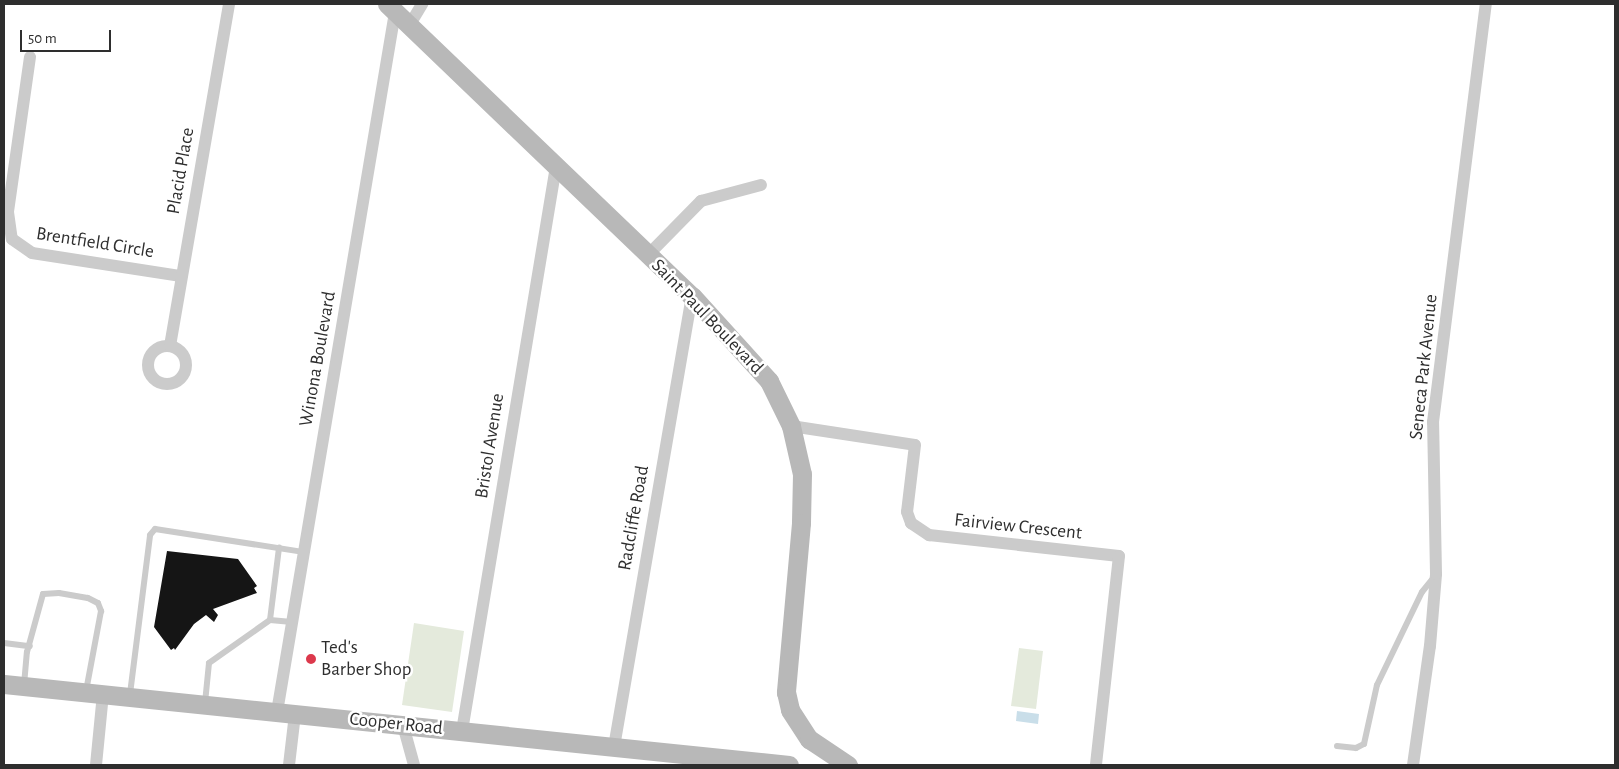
<!DOCTYPE html>
<html>
<head>
<meta charset="utf-8">
<style>
	body { margin:0 }
	#map { position:relative; width:1619px; height:769px; overflow:hidden; background:#fff; font-family:"Alegreya Sans",sans-serif }
	div>[style] { position:absolute }
	.green>* { inset:0; background:#e4eadc }
	.water>* { inset:0; background:#c9dee9 }
	.building>* { inset:0; background:#151515 }
	.lane>* { height:6px; margin:-3px; padding:0 3px; transform-origin:3px; border-radius:3px; background:#cbcbcb }
	.street>* { height:12px; margin:-6px; padding:0 6px; transform-origin:6px; border-radius:6px; background:#cbcbcb }
	.street>.ring { margin:-6px; padding:0; box-sizing:content-box; background:none; border:12px solid #cbcbcb; border-radius:50% }
	.secondary>* { height:19px; margin:-9.5px; padding:0 9.5px; transform-origin:9.5px; border-radius:9.5px; background:#b8b8b8 }
	.dots>* { width:14px; height:14px; translate:-50% -50%; box-sizing:border-box; border:2px solid #fff; border-radius:50% }
	span { translate:-50% -50%; white-space:nowrap; text-align:center; line-height:1.15; -webkit-text-stroke:5px #fff; paint-order:stroke }
	.street-label { font-size:19px; color:#2e2e2e }
	.poi-label { font-size:19px; color:#2e2e2e }
	.left { translate:0 -50%; text-align:left }
	.frame { position:absolute; inset:0; border:5px solid #2e2e2e; pointer-events:none }
	.scale { position:absolute; left:20px; top:30px; width:91px; height:22px; box-sizing:border-box; border:2px solid #2e2e2e; border-top:0; padding-left:6px; font-size:15px; line-height:18px; white-space:nowrap; color:#2e2e2e; -webkit-text-stroke:4px #fff; paint-order:stroke }
</style>
</head>
<body>
<div id="map">
	<div class="green">
		<i style="clip-path:polygon(414px 623px,464px 631px,452px 712px,402px 705px)"></i>
		<i style="clip-path:polygon(1019px 648px,1043px 651px,1036px 709px,1011px 706px)"></i>
	</div>
	<div class="water">
		<i style="clip-path:polygon(1017px 711px,1039px 714px,1038px 724px,1016px 721px)"></i>
	</div>
	<div class="building">
		<i style="clip-path:polygon(167px 551px,238px 559px,257px 586px,254px 588px,257px 593px,213px 609px,218px 615px,214px 622px,206px 615px,194px 624px,175px 650px,174px 648px,171px 650px,154px 627px)"></i>
	</div>
	<div class="lane">
		<i style="left:270px;top:620px;width:22px;rotate:5deg"></i>
		<i style="left:4px;top:643px;width:26px;rotate:7deg"></i>
		<i style="left:24px;top:685px;width:33px;rotate:-85deg"></i>
		<i style="left:27px;top:652px;width:60px;rotate:-74.6deg"></i>
		<i style="left:43px;top:594px;width:16px;rotate:-4deg"></i>
		<i style="left:59px;top:593px;width:29px;rotate:10deg"></i>
		<i style="left:88px;top:598px;width:11px;rotate:27deg"></i>
		<i style="left:98px;top:603px;width:9px;rotate:69deg"></i>
		<i style="left:101px;top:611px;width:81px;rotate:100.6deg"></i>
		<i style="left:130px;top:694px;width:160px;rotate:-82.8deg"></i>
		<i style="left:150px;top:535px;width:8px;rotate:-50deg"></i>
		<i style="left:155px;top:529px;width:151px;rotate:8.8deg"></i>
		<i style="left:205px;top:703px;width:40px;rotate:-84.3deg"></i>
		<i style="left:209px;top:663px;width:75px;rotate:-35.2deg"></i>
		<i style="left:270px;top:620px;width:73px;rotate:-82.9deg"></i>
		<i style="left:1337px;top:746px;width:19px;rotate:6deg"></i>
		<i style="left:1356px;top:748px;width:9px;rotate:-27deg"></i>
		<i style="left:1364px;top:744px;width:60px;rotate:-77.6deg"></i>
		<i style="left:1377px;top:685px;width:103px;rotate:-64.2deg"></i>
		<i style="left:1422px;top:592px;width:19px;rotate:-51deg"></i>
	</div>
	<div class="street">
		<i style="left:409px;top:26px;width:26px;rotate:-59deg"></i>
		<i style="left:30px;top:57px;width:157px;rotate:98.1deg"></i>
		<i style="left:8px;top:212px;width:27px;rotate:82deg"></i>
		<i style="left:12px;top:239px;width:24px;rotate:35deg"></i>
		<i style="left:32px;top:253px;width:151px;rotate:8.8deg"></i>
		<i style="left:648px;top:255px;width:76px;rotate:-45.5deg"></i>
		<i style="left:701px;top:201px;width:62px;rotate:-14.9deg"></i>
		<i class="ring" style="left:148px;top:346px;width:26px;height:26px"></i>
		<i style="left:170px;top:346px;width:347px;rotate:-80.2deg"></i>
		<i style="left:791px;top:426px;width:125px;rotate:8.7deg"></i>
		<i style="left:915px;top:445px;width:67px;rotate:96.8deg"></i>
		<i style="left:907px;top:512px;width:12px;rotate:70deg"></i>
		<i style="left:911px;top:523px;width:22px;rotate:34deg"></i>
		<i style="left:929px;top:535px;width:191px;rotate:6.3deg"></i>
		<i style="left:1119px;top:556px;width:210px;rotate:96.3deg"></i>
		<i style="left:277px;top:712px;width:710px;rotate:-80.43deg"></i>
		<i style="left:403px;top:725px;width:41px;rotate:74.6deg"></i>
		<i style="left:462px;top:731px;width:573px;rotate:-80.55deg"></i>
		<i style="left:614px;top:747px;width:458px;rotate:-80.2deg"></i>
		<i style="left:96px;top:765px;width:71px;rotate:-84.4deg"></i>
		<i style="left:289px;top:765px;width:51px;rotate:-83.3deg"></i>
		<i style="left:1413px;top:765px;width:120px;rotate:-81.9deg"></i>
		<i style="left:1430px;top:646px;width:72px;rotate:-85.2deg"></i>
		<i style="left:1436px;top:574px;width:152px;rotate:-91.1deg"></i>
		<i style="left:1433px;top:422px;width:421px;rotate:-82.8deg"></i>
	</div>
	<div class="secondary">
		<i style="left:387px;top:4px;width:422px;rotate:43.8deg"></i>
		<i style="left:692px;top:296px;width:115px;rotate:47.8deg"></i>
		<i style="left:769px;top:381px;width:50px;rotate:63.9deg"></i>
		<i style="left:791px;top:426px;width:49px;rotate:77.1deg"></i>
		<i style="left:802px;top:474px;width:49px;rotate:91.2deg"></i>
		<i style="left:801px;top:523px;width:170px;rotate:95.1deg"></i>
		<i style="left:786px;top:692px;width:18px;rotate:77deg"></i>
		<i style="left:790px;top:710px;width:35px;rotate:57deg"></i>
		<i style="left:809px;top:739px;width:47px;rotate:33.7deg"></i>
		<i style="left:4px;top:684px;width:789px;rotate:5.89deg"></i>
	</div>
	<div class="dots">
		<i style="left:311px;top:659px;background:#dc394c"></i>
	</div>
	<div class="street-label">
		<span style="left:181px;top:171px;rotate:-80deg">Placid Place</span>
		<span style="left:95px;top:243px;rotate:9deg">Brentfield Circle</span>
		<span style="left:707px;top:317px;rotate:46deg">Saint Paul Boulevard</span>
		<span style="left:318px;top:359px;rotate:-80deg">Winona Boulevard</span>
		<span style="left:1424px;top:367px;rotate:-84deg">Seneca Park Avenue</span>
		<span style="left:490px;top:446px;rotate:-81deg">Bristol Avenue</span>
		<span style="left:634px;top:518px;rotate:-80deg">Radcliffe Road</span>
		<span style="left:1018px;top:527px;rotate:6deg">Fairview Crescent</span>
		<span style="left:396px;top:724px;rotate:6deg">Cooper Road</span>
	</div>
	<div class="poi-label">
		<span class="left" style="left:321px;top:659px">Ted's<br>Barber Shop</span>
	</div>
	<div class="frame"></div>
	<div class="scale">50 m</div>
</div>
</body>
</html>
